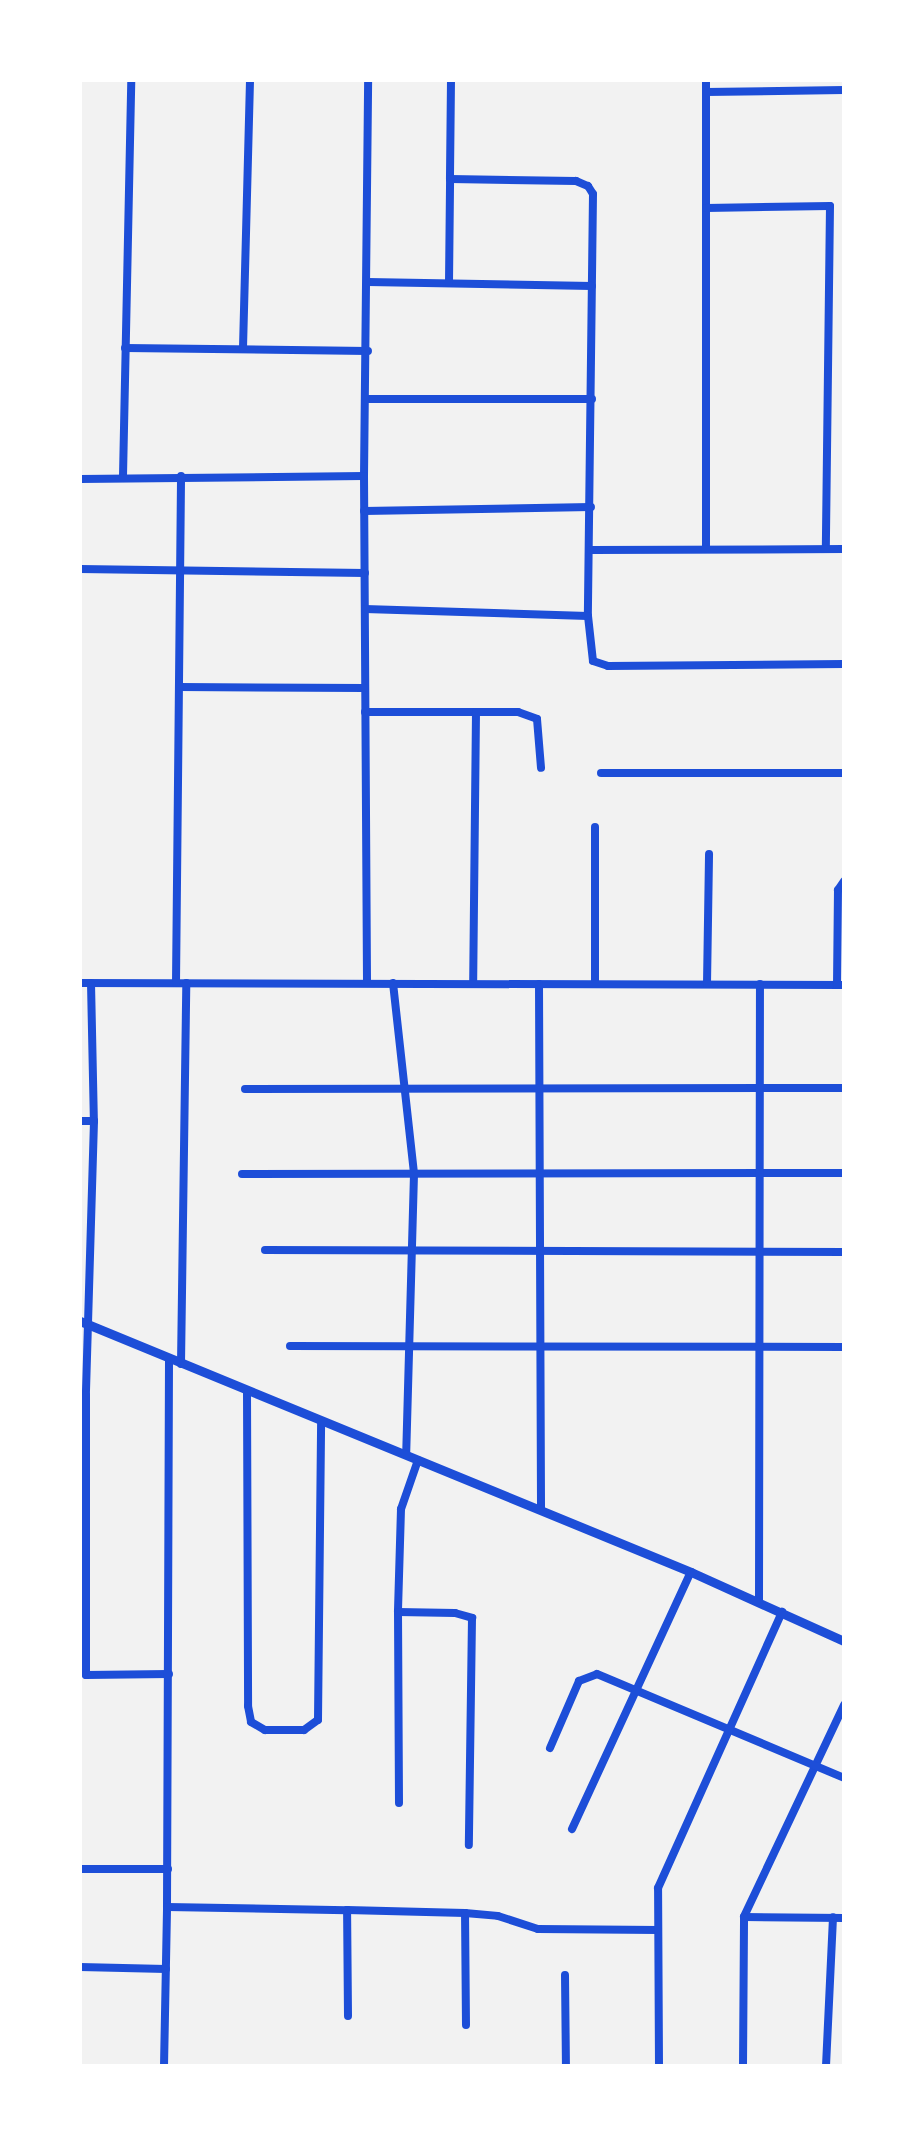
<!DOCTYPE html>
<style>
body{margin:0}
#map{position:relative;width:924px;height:2146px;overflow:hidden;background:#f2f2f2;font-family:"Sofia Sans Condensed",sans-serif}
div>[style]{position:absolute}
.minor>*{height:8px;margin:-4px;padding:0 4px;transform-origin:4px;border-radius:4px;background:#1d4ed8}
.tertiary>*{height:9px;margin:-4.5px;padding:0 4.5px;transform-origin:4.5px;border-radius:4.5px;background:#1d4ed8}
span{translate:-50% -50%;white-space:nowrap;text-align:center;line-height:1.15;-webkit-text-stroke:9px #fff;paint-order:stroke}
.frame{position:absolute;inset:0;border:82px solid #fff;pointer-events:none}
</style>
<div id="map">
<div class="minor">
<div style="left:451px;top:80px;width:99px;rotate:90.6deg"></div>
<div style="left:450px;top:179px;width:126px;rotate:0.9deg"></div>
<div style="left:576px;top:181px;width:13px;rotate:23deg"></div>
<div style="left:588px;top:186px;width:9px;rotate:58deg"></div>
<div style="left:593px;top:194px;width:422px;rotate:90.7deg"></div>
<div style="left:588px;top:616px;width:45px;rotate:83.7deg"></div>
<div style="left:593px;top:661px;width:16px;rotate:18deg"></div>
<div style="left:608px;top:666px;width:236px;rotate:-0.5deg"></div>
<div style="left:706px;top:92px;width:138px;rotate:-0.8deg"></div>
<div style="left:706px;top:208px;width:128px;rotate:-90deg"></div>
<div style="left:368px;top:282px;width:224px;rotate:1deg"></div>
<div style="left:449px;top:283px;width:104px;rotate:-89.4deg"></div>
<div style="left:125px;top:348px;width:243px;rotate:0.7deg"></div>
<div style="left:243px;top:348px;width:268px;rotate:-88.5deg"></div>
<div style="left:368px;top:399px;width:224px"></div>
<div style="left:123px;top:476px;width:396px;rotate:-88.8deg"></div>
<div style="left:364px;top:476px;width:396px;rotate:-89.4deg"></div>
<div style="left:80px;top:479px;width:284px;rotate:-0.6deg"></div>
<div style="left:364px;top:476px;width:507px;rotate:89.66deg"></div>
<div style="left:364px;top:511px;width:227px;rotate:-1deg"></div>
<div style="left:706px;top:549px;width:341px;rotate:-90deg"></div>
<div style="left:706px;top:208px;width:124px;rotate:-0.9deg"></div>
<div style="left:830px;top:206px;width:343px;rotate:90.7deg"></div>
<div style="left:591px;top:550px;width:253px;rotate:-0.2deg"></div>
<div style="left:80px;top:569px;width:285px;rotate:0.8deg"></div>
<div style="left:365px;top:609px;width:223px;rotate:1.8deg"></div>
<div style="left:179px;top:687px;width:186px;rotate:0.3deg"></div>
<div style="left:365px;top:712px;width:111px"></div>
<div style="left:476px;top:712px;width:271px;rotate:90.6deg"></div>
<div style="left:476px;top:712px;width:42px"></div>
<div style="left:518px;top:712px;width:20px;rotate:20deg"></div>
<div style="left:537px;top:719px;width:49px;rotate:85.3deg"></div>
<div style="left:601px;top:773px;width:243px"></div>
<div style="left:595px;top:827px;width:157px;rotate:90deg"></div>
<div style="left:80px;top:983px;width:764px;rotate:0.15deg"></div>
<div style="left:91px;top:983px;width:138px;rotate:88.8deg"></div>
<div style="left:176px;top:983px;width:507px;rotate:-89.43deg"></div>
<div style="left:393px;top:983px;width:192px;rotate:83.7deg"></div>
<div style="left:414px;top:1174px;width:281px;rotate:91.6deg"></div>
<div style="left:539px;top:984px;width:526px;rotate:89.78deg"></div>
<div style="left:707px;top:984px;width:130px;rotate:-89.1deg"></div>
<div style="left:837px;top:985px;width:95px;rotate:-89.4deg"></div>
<div style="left:838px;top:890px;width:11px;rotate:-56deg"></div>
<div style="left:245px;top:1089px;width:599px;rotate:-0.1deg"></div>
<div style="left:80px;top:1121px;width:14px"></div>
<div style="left:94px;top:1121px;width:274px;rotate:91.7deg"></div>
<div style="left:86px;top:1395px;width:280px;rotate:90deg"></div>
<div style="left:86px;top:1675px;width:83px;rotate:-0.7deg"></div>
<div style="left:242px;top:1174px;width:602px;rotate:-0.1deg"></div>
<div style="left:265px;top:1250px;width:579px;rotate:0.2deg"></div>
<div style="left:290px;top:1346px;width:554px;rotate:0.1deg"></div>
<div style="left:181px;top:1364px;width:381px;rotate:-89.2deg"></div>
<div style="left:247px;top:1391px;width:315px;rotate:89.8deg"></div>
<div style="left:248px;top:1706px;width:16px;rotate:79deg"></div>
<div style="left:251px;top:1722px;width:16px;rotate:30deg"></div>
<div style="left:265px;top:1730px;width:39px"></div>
<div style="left:304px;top:1730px;width:17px;rotate:-36deg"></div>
<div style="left:318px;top:1720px;width:299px;rotate:-89.4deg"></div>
<div style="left:418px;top:1460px;width:52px;rotate:109.1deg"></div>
<div style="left:401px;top:1509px;width:103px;rotate:91.7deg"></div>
<div style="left:398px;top:1612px;width:57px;rotate:1deg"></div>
<div style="left:455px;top:1613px;width:18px;rotate:16deg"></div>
<div style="left:472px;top:1618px;width:227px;rotate:90.8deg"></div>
<div style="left:759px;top:1602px;width:618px;rotate:-89.91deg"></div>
<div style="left:398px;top:1612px;width:191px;rotate:89.7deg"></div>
<div style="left:844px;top:1705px;width:234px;rotate:115.3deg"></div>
<div style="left:744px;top:1917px;width:100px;rotate:0.6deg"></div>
<div style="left:550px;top:1748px;width:73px;rotate:-66.6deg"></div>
<div style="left:579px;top:1681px;width:19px;rotate:-21deg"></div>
<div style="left:597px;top:1674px;width:268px;rotate:22.8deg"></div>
<div style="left:572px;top:1829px;width:283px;rotate:-65.2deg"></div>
<div style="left:80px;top:1869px;width:88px"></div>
<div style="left:167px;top:1907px;width:548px;rotate:-89.79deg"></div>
<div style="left:80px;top:1967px;width:86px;rotate:1.3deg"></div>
<div style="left:565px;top:1975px;width:91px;rotate:89.4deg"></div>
<div style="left:348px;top:2016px;width:106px;rotate:-90.5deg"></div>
<div style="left:347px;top:1910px;width:118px;rotate:1.5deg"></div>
<div style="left:466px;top:2025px;width:112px;rotate:-90.5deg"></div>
<div style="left:465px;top:1913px;width:33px;rotate:5deg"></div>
<div style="left:498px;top:1916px;width:42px;rotate:18deg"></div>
<div style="left:538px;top:1929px;width:120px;rotate:0.5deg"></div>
<div style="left:164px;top:2066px;width:159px;rotate:-88.9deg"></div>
<div style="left:167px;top:1907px;width:180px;rotate:1deg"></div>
<div style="left:659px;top:2066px;width:178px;rotate:-90.3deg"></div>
<div style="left:658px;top:1888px;width:303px;rotate:-65.8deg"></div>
<div style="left:743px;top:2066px;width:149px;rotate:-89.6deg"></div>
<div style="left:826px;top:2066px;width:149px;rotate:-87.3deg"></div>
</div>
<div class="tertiary">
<div style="left:80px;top:1321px;width:661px;rotate:22.33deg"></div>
<div style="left:691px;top:1572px;width:168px;rotate:24.3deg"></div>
</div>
<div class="frame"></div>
</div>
